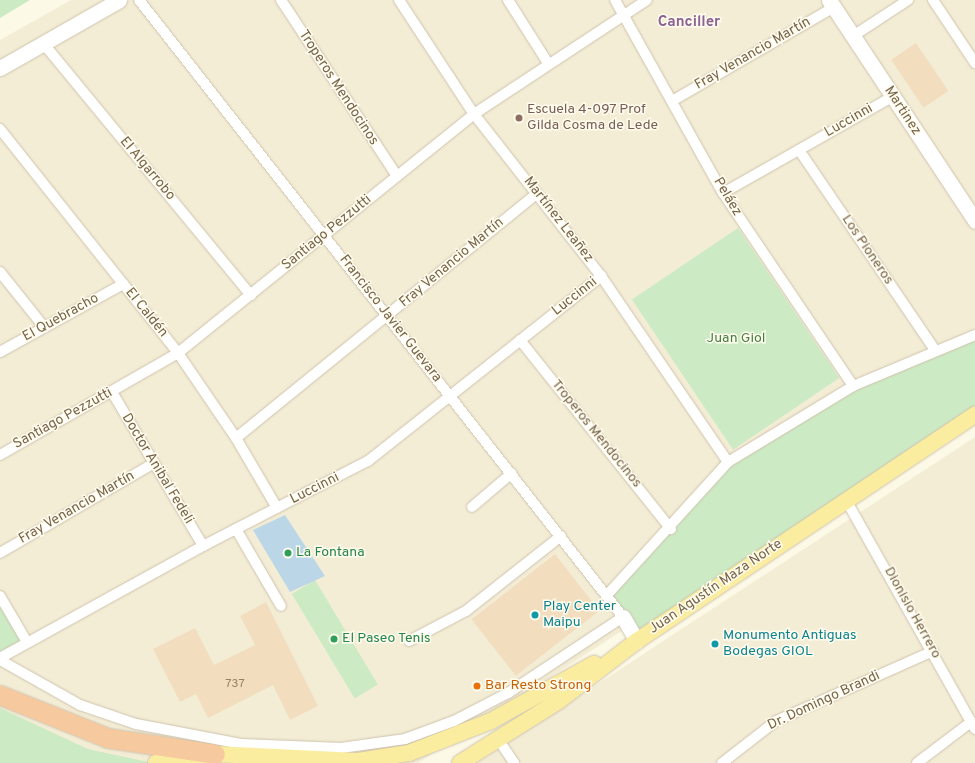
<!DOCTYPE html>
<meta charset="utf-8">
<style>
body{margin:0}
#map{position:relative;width:975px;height:763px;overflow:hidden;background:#fcf9e7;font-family:Overpass,sans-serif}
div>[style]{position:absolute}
.residential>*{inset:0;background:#f4edd6}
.green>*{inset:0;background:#ccebc5;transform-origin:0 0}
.water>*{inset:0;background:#bbd7e7}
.building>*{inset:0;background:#f2debf;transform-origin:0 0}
.roads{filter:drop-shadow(0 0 1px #cfc3ad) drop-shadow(0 0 1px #cfc3ad)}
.street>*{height:10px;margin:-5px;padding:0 5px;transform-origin:5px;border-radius:5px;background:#fff}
.secondary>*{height:15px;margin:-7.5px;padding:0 7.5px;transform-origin:7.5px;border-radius:7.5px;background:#fff}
.primary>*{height:16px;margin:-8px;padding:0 8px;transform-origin:8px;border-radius:8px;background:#fbeda0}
.highway>*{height:19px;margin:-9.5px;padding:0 9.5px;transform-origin:9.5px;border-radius:9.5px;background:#f6c99f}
.dots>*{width:11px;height:11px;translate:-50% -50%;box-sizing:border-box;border:2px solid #fffcee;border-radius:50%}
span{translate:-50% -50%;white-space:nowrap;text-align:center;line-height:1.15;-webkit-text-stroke:3px #fffcee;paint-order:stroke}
.number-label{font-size:12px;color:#968268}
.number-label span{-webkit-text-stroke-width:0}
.street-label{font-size:14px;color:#77644b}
.education-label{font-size:14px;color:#785e54}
.left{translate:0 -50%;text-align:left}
.park-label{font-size:14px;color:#477d42}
.leisure-label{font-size:14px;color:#27864d}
.culture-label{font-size:14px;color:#0d838f}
.food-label{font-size:14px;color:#c56008}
.neighbourhood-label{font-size:15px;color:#8d6393;font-weight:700}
</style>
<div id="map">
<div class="residential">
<div style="clip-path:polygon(71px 0,975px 0,975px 402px,418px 763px,0 763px,0 40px)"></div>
<div style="clip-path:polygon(975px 437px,975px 763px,477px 763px)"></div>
</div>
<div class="green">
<div style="clip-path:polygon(0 0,30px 0,0 18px)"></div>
<div style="left:738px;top:228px;width:181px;height:128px;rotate:56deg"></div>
<div style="clip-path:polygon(975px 335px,975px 415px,637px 641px,607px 595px,728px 462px,853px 386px)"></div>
<div style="left:315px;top:580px;width:122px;height:27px;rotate:59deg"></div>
<div style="clip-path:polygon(0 603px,23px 642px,3px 654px,0 652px)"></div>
<div style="clip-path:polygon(0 708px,88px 749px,153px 763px,0 763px)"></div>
</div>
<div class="water">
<div style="clip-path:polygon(285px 515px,325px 576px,290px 592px,253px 530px)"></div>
</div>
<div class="building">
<div style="left:916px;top:43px;width:58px;height:30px;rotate:56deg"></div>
<div style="left:555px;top:554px;width:72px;height:106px;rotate:52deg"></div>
<div style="clip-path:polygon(266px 602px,318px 706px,290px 720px,273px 685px,208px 718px,196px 694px,180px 702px,153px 649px,195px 628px,214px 665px,255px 645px,240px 616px)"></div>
</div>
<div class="roads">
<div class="street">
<div style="left:281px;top:0;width:211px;rotate:56.6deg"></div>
<div style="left:399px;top:0;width:136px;rotate:56.7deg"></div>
<div style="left:474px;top:114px;width:206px;rotate:51.9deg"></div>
<div style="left:601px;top:276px;width:225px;rotate:55.7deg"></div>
<div style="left:508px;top:0;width:75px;rotate:57.6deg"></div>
<div style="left:615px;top:0;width:221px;rotate:60.8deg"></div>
<div style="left:723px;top:193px;width:233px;rotate:56deg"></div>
<div style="left:933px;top:0;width:76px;rotate:56.3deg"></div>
<div style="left:853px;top:36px;width:66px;rotate:-33.2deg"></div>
<div style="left:43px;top:43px;width:327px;rotate:50.5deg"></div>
<div style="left:672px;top:101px;width:187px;rotate:-30.1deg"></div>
<div style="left:0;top:129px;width:286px;rotate:51.5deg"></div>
<div style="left:178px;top:353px;width:103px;rotate:55.7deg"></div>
<div style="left:236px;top:438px;width:81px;rotate:59.6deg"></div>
<div style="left:799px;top:150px;width:242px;rotate:55.8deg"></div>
<div style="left:723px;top:193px;width:194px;rotate:-29.6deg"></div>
<div style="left:0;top:272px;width:70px;rotate:51.3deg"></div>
<div style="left:520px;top:340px;width:242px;rotate:51.4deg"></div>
<div style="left:0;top:352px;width:141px;rotate:-28.9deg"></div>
<div style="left:112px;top:392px;width:179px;rotate:59.4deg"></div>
<div style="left:236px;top:438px;width:388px;rotate:-39.1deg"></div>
<div style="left:0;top:455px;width:205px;rotate:-29.8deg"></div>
<div style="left:178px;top:353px;width:380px;rotate:-38.9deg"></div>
<div style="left:474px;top:114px;width:207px;rotate:-33.4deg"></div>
<div style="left:846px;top:500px;width:263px;rotate:60.6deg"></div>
<div style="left:472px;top:507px;width:52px;rotate:-40.4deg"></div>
<div style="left:236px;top:529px;width:89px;rotate:59.7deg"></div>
<div style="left:0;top:553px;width:178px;rotate:-30.3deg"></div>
<div style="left:607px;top:595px;width:180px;rotate:-47.7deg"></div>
<div style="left:728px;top:462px;width:146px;rotate:-31.3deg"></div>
<div style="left:853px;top:386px;width:132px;rotate:-22.7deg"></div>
<div style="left:0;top:596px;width:53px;rotate:59.6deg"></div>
<div style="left:409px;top:641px;width:64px;rotate:-27.8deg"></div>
<div style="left:466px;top:611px;width:121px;rotate:-38.3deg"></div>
<div style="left:0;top:658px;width:232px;rotate:-28.9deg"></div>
<div style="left:203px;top:546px;width:186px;rotate:-27.3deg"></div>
<div style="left:368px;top:461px;width:298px;rotate:-38.4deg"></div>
<div style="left:0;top:660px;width:92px;rotate:29.4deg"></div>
<div style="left:80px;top:705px;width:59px;rotate:18.7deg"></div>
<div style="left:136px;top:724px;width:108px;rotate:10.7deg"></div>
<div style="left:242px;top:744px;width:99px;rotate:2.3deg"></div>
<div style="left:341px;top:748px;width:65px;rotate:-8deg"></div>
<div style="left:405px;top:739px;width:52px;rotate:-20.2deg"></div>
<div style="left:454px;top:721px;width:61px;rotate:-27.4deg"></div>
<div style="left:508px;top:693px;width:138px;rotate:-33.5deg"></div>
<div style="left:623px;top:617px;width:784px;rotate:-128.11deg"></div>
<div style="left:498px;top:739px;width:29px;rotate:56deg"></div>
<div style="left:722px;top:763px;width:68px;rotate:-37.9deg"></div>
<div style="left:776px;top:721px;width:172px;rotate:-24deg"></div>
<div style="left:917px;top:763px;width:68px;rotate:-37.2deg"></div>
</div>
<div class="secondary">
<div style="left:829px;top:0;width:265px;rotate:56.5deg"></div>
<div style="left:0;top:68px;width:137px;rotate:-29.7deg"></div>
<div style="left:623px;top:617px;width:28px;rotate:60deg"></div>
</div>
<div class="primary">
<div style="left:156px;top:763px;width:60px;rotate:-8.7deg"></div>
<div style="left:215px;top:754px;width:143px;rotate:2.8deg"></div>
<div style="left:358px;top:761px;width:52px;rotate:-8.9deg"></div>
<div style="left:409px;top:753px;width:88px;rotate:-21.3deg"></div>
<div style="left:491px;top:721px;width:118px;rotate:-29deg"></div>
<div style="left:460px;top:763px;width:118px;rotate:-32.2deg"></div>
<div style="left:560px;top:700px;width:97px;rotate:-37.5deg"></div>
<div style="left:637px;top:641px;width:407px;rotate:-33.8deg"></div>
</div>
<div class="highway">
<div style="left:0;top:695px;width:116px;rotate:21.7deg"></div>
<div style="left:108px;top:738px;width:108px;rotate:8.5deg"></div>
</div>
</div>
<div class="dots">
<div style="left:519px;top:118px;background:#8d6e63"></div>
<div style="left:288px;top:553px;background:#2e9e5b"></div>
<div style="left:535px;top:615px;background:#0f9aa8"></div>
<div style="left:334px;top:639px;background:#2e9e5b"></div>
<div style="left:715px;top:644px;background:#0f9aa8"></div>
<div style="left:477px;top:686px;background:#e8710a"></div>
</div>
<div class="number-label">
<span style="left:235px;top:685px">737</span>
</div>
<div class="street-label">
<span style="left:753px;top:54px;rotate:-30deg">Fray Venancio Martín</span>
<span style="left:338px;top:88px;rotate:57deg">Troperos Mendocinos</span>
<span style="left:902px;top:111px;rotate:57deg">Martinez</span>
<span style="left:849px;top:121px;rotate:-30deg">Luccinni</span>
<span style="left:147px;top:169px;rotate:50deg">El Algarrobo</span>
<span style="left:727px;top:197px;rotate:59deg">Peláez</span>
<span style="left:558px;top:220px;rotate:52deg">Martínez Leañez</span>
<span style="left:327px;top:233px;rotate:-39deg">Santiago Pezzutti</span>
<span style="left:867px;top:250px;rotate:56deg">Los Pioneros</span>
<span style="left:452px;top:263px;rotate:-40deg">Fray Venancio Martín</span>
<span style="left:575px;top:297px;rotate:-38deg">Luccinni</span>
<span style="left:146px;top:313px;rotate:51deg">El Caldén</span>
<span style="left:61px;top:318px;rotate:-29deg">El Quebracho</span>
<span style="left:390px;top:319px;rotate:52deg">Francisco Javier Guevara</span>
<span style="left:63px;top:419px;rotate:-29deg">Santiago Pezzutti</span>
<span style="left:596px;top:434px;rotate:51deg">Troperos Mendocinos</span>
<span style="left:157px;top:469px;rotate:59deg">Doctor Anibal Fedeli</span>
<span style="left:315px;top:489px;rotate:-27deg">Luccinni</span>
<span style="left:77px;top:508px;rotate:-30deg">Fray Venancio Martín</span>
<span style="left:716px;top:587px;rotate:-34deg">Juan Agustín Maza Norte</span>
<span style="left:912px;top:613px;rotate:61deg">Dionisio Herrero</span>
<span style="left:824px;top:701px;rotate:-25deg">Dr. Domingo Brandi</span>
</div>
<div class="education-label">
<span class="left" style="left:527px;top:118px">Escuela 4-097 Prof<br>Gilda Cosma de Lede</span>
</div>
<div class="park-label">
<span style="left:736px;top:339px">Juan Giol</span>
</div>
<div class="leisure-label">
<span class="left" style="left:296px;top:553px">La Fontana</span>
<span class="left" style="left:342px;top:639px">El Paseo Tenis</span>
</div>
<div class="culture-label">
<span class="left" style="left:543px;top:615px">Play Center<br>Maipu</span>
<span class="left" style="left:723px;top:644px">Monumento Antiguas<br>Bodegas GIOL</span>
</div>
<div class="food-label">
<span class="left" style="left:485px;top:686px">Bar Resto Strong</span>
</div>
<div class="neighbourhood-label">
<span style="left:689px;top:23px">Canciller</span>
</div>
</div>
